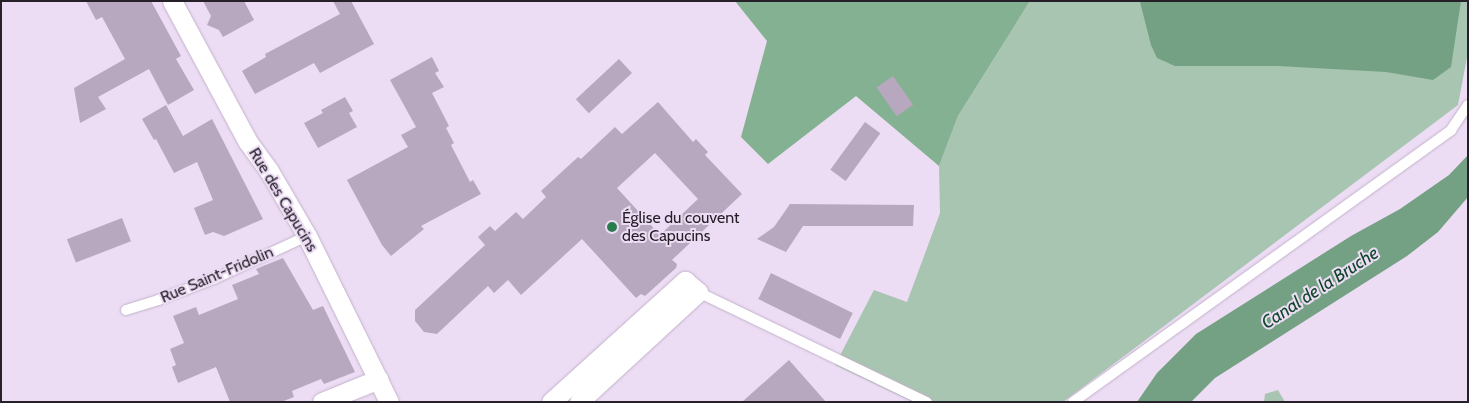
<!DOCTYPE html>
<meta charset="utf-8">
<style>
body{margin:0}
#map{position:relative;width:1469px;height:403px;overflow:hidden;background:#ecdcf4;font-family:Cabin,sans-serif}
div>[style]{position:absolute}
.green>*{inset:0;background:#a8c5b1}
.forest>*{inset:0;background:#83b192}
.water>*{inset:0;background:#74a183}
.building>*{inset:0;background:#b8a8bf;transform-origin:0 0}
.roads{filter:drop-shadow(0 0 1px #c2b2ca) drop-shadow(0 0 1px #c2b2ca)}
.service>*{height:10px;margin:-5px;padding:0 5px;transform-origin:5px;border-radius:5px;background:#fff}
.minor>*{height:19px;margin:-9.5px;padding:0 9.5px;transform-origin:9.5px;border-radius:9.5px;background:#fff}
.dots>*{width:14px;height:14px;translate:-50% -50%;box-sizing:border-box;border:2px solid #ecdcf4;border-radius:50%}
span{translate:-50% -50%;white-space:nowrap;text-align:center;line-height:1.15;-webkit-text-stroke:4px #ecdcf4;paint-order:stroke}
.street-label{font-size:16px;color:#262029}
.poi-label{font-size:16px;color:#262029}
.left{translate:0 -50%;text-align:left}
.water-label{font-size:18px;color:#0f4629;font-style:italic}
.frame{position:absolute;inset:0;border:2px solid #262029;pointer-events:none}
</style>
<div id="map">
<div class="green">
<div style="clip-path:polygon(1030px 1px,1468px 1px,1468px 52px,1458px 105px,1063px 402px,913px 402px,835px 365px,874px 290px,907px 302px,940px 213px,939px 166px,958px 116px)"></div>
<div style="clip-path:polygon(1278px 390px,1285px 402px,1264px 402px,1265px 394px)"></div>
</div>
<div class="forest">
<div style="clip-path:polygon(735px 1px,1030px 1px,958px 116px,939px 166px,856px 96px,768px 164px,741px 137px,767px 41px)"></div>
</div>
<div class="water">
<div style="clip-path:polygon(1461px 1px,1451px 67px,1433px 80px,1386px 72px,1278px 66px,1175px 66px,1157px 58px,1151px 45px,1140px 2px)"></div>
<div style="clip-path:polygon(1468px 155px,1468px 197px,1438px 232px,1407px 256px,1215px 378px,1191px 402px,1137px 402px,1157px 373px,1196px 334px,1351px 236px,1400px 209px,1449px 175px)"></div>
</div>
<div class="building">
<div style="clip-path:polygon(86px 1px,151px 1px,181px 56px,176px 59px,194px 90px,168px 105px,149px 69px,98px 97px,106px 109px,80px 123px,74px 88px,125px 59px,102px 17px,96px 20px)"></div>
<div style="clip-path:polygon(203px 1px,244px 1px,254px 20px,223px 37px,219px 30px,207px 25px,211px 16px)"></div>
<div style="clip-path:polygon(333px 1px,351px 1px,374px 44px,320px 73px,314px 63px,255px 94px,242px 71px,266px 57px,265px 54px,340px 14px)"></div>
<div style="clip-path:polygon(432px 57px,439px 71px,435px 73px,444px 87px,432px 93px,449px 126px,446px 128px,454px 143px,451px 145px,470px 182px,473px 180px,481px 194px,421px 226px,424px 229px,391px 256px,382px 245px,347px 180px,408px 147px,401px 135px,416px 127px,390px 80px)"></div>
<div style="left:619px;top:59px;width:19px;height:59px;rotate:47deg"></div>
<div style="left:893px;top:76px;width:35px;height:20px;rotate:55deg"></div>
<div style="clip-path:polygon(345px 97px,353px 111px,349px 113px,357px 127px,318px 148px,304px 123px,323px 113px,321px 110px)"></div>
<div style="clip-path:polygon(evenodd,658px 102px,693px 142px,696px 139px,708px 152px,705px 155px,742px 194px,672px 260px,677px 264px,676px 268px,645px 296px,641px 294px,636px 298px,582px 239px,521px 295px,508px 280px,494px 293px,488px 286px,437px 334px,424px 332px,415px 321px,415px 310px,485px 245px,478px 237px,490px 226px,495px 231px,516px 212px,523px 219px,546px 197px,541px 191px,578px 157px,581px 159px,615px 127px,622px 134px,658px 102px,655px 153px,698px 199px,660px 235px,617px 188px,655px 153px)"></div>
<div style="clip-path:polygon(166px 105px,183px 136px,212px 119px,263px 219px,224px 236px,213px 232px,205px 235px,194px 208px,213px 200px,197px 162px,174px 173px,156px 139px,154px 140px,142px 119px)"></div>
<div style="left:865px;top:122px;width:19px;height:59px;rotate:36deg"></div>
<div style="clip-path:polygon(790px 204px,914px 205px,913px 226px,803px 226px,786px 252px,757px 239px,774px 227px)"></div>
<div style="left:122px;top:218px;width:25px;height:59px;rotate:69deg"></div>
<div style="clip-path:polygon(283px 258px,313px 310px,323px 306px,355px 372px,324px 384px,321px 379px,292px 391px,294px 397px,281px 402px,230px 402px,216px 367px,178px 383px,172px 367px,176px 365px,170px 349px,184px 343px,173px 316px,196px 307px,199px 315px,238px 299px,232px 285px,259px 274px,256px 269px)"></div>
<div style="left:771px;top:273px;width:91px;height:29px;rotate:26deg"></div>
<div style="clip-path:polygon(789px 360px,826px 402px,742px 402px)"></div>
</div>
<div class="roads">
<div class="service">
<div style="left:698px;top:292px;width:254px;rotate:25.7deg"></div>
<div style="left:126px;top:310px;width:34px;rotate:-17deg"></div>
<div style="left:158px;top:300px;width:60px;rotate:-20.6deg"></div>
<div style="left:214px;top:279px;width:102px;rotate:-24.8deg"></div>
<div style="left:1073px;top:402px;width:466px;rotate:-35.7deg"></div>
<div style="left:1451px;top:130px;width:30px;rotate:-56deg"></div>
</div>
<div class="minor">
<div style="left:172px;top:1px;width:160px;rotate:61.7deg"></div>
<div style="left:248px;top:142px;width:36px;rotate:54deg"></div>
<div style="left:269px;top:171px;width:75px;rotate:59.7deg"></div>
<div style="left:307px;top:236px;width:185px;rotate:63.7deg"></div>
<div style="left:322px;top:402px;width:61px;rotate:-22deg"></div>
<div style="left:551px;top:402px;width:181px;rotate:-42.1deg"></div>
<div style="left:685px;top:281px;width:17px;rotate:40deg"></div>
<div style="left:698px;top:292px;width:162px;rotate:137.3deg"></div>
</div>
</div>
<div class="dots">
<div style="left:612px;top:227px;background:#2a7c4e"></div>
</div>
<div class="street-label">
<span style="left:283px;top:200px;rotate:59deg">Rue des Capucins</span>
<span style="left:217px;top:275px;rotate:-23deg">Rue Saint-Fridolin</span>
</div>
<div class="poi-label">
<span class="left" style="left:622px;top:227px">Église du couvent<br>des Capucins</span>
</div>
<div class="water-label">
<span style="left:1320px;top:288px;rotate:-33deg">Canal de la Bruche</span>
</div>
<div class="frame"></div>
</div>
